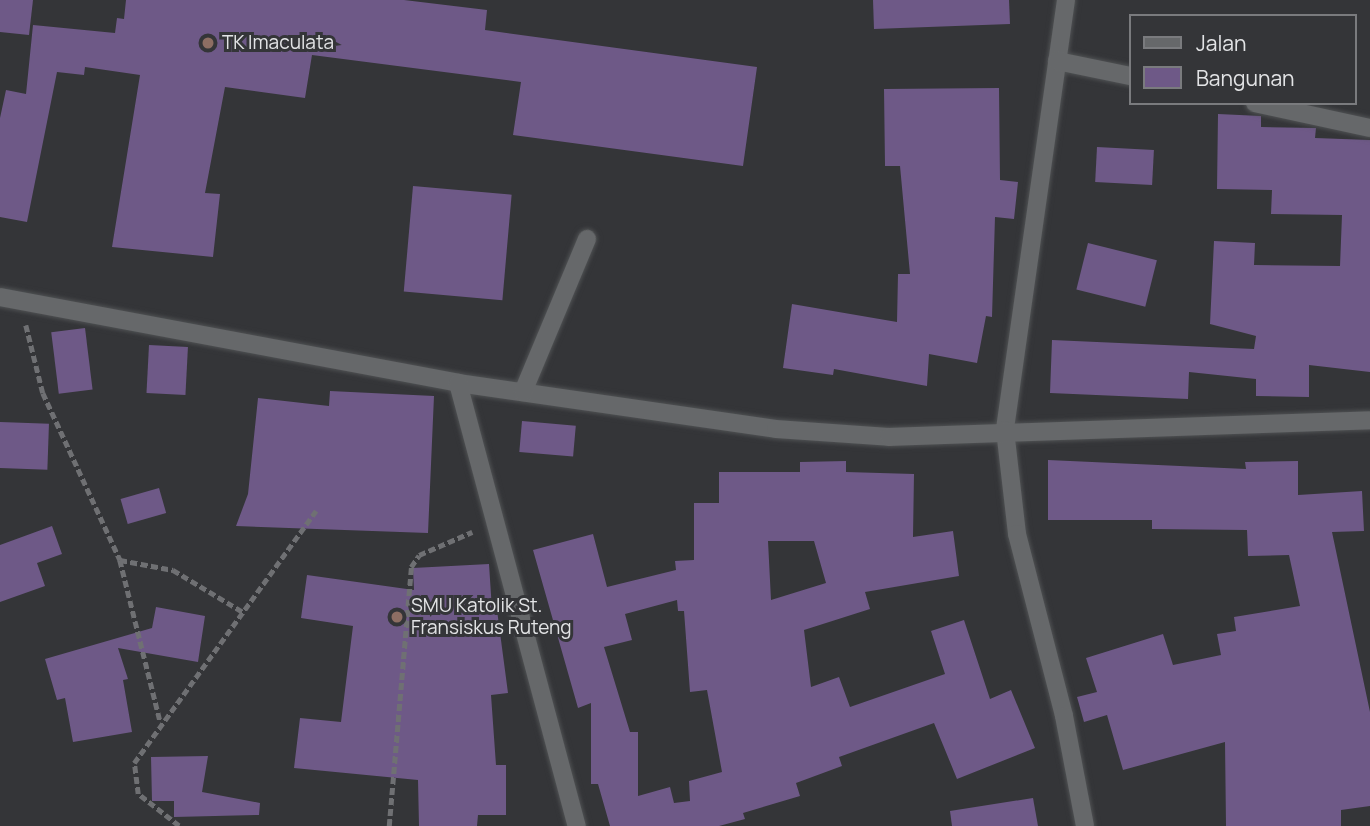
<!DOCTYPE html>
<style>
body{margin:0}
#map{position:relative;width:1370px;height:826px;overflow:hidden;background:#343538;font-family:Manrope,sans-serif}
div>[style]{position:absolute}
.building>*{inset:0;background:#6e5987;transform-origin:0 0}
.path>*{height:4.5px;margin-top:-2.25px;transform-origin:0;background:repeating-linear-gradient(90deg,#6f7073 0 7px,transparent 0 10.5px)}
.roads{filter:drop-shadow(0 0 2px #4f5153) drop-shadow(0 0 2px #4f5153)}
.street>*{height:18px;margin:-9px;padding:0 9px;transform-origin:9px;border-radius:9px;background:#66686a}
.dots>*{width:19px;height:19px;translate:-50% -50%;box-sizing:border-box;border:4px solid #343538;border-radius:50%}
span{translate:-50% -50%;white-space:nowrap;text-align:center;line-height:1.15;-webkit-text-stroke:6px #343538;paint-order:stroke}
.poi-label{font-size:19px;color:#e3e4e6}
.left{translate:0 -50%;text-align:left}
.legend{position:absolute;left:1129px;top:14px;width:228px;height:91px;box-sizing:border-box;background:#343538;border:2px solid #7a7b7e;margin:0;padding:9px 12px;list-style:none;font-size:21px;color:#e3e4e6}
.legend li{display:flex;align-items:center;gap:14px;height:35px}
.legend b{width:35px;border:2px solid #7a7b7e}
</style>
<div id="map">
<div class="building">
<div style="clip-path:polygon(0 0,33px 0,29px 35px,0 32px)"></div>
<div style="clip-path:polygon(126px 0,404px 0,487px 10px,485px 30px,757px 67px,743px 166px,513px 135px,521px 82px,312px 55px,305px 98px,225px 87px,205px 193px,220px 194px,213px 257px,112px 247px,140px 75px,85px 67px,84px 75px,57px 72px,27px 222px,0 217px,0 118px,6px 90px,26px 94px,33px 25px,115px 33px,117px 18px,124px 19px)"></div>
<div style="clip-path:polygon(873px 0,1009px 0,1010px 24px,874px 29px)"></div>
<div style="clip-path:polygon(999px 88px,1000px 180px,1018px 182px,1014px 219px,995px 217px,992px 317px,986px 316px,977px 363px,929px 354px,927px 386px,834px 369px,833px 375px,783px 368px,792px 304px,897px 322px,898px 274px,910px 274px,900px 166px,885px 166px,884px 89px)"></div>
<div style="clip-path:polygon(1218px 114px,1261px 116px,1261px 127px,1316px 128px,1315px 138px,1370px 140px,1370px 372px,1309px 365px,1309px 397px,1256px 396px,1256px 379px,1189px 372px,1188px 399px,1050px 393px,1052px 340px,1254px 349px,1256px 336px,1210px 324px,1214px 241px,1255px 243px,1254px 265px,1340px 266px,1342px 215px,1271px 214px,1272px 190px,1217px 189px)"></div>
<div style="left:1097px;top:147px;width:57px;height:35px;rotate:3deg"></div>
<div style="left:413px;top:186px;width:99px;height:106px;rotate:5deg"></div>
<div style="left:1088px;top:243px;width:71px;height:48px;rotate:14deg"></div>
<div style="left:85px;top:328px;width:62px;height:34px;rotate:83deg"></div>
<div style="left:149px;top:345px;width:39px;height:48px;rotate:3deg"></div>
<div style="clip-path:polygon(330px 391px,434px 396px,428px 533px,236px 526px,248px 494px,258px 398px,329px 406px)"></div>
<div style="left:522px;top:421px;width:54px;height:31px;rotate:5deg"></div>
<div style="left:0;top:422px;width:49px;height:46px;rotate:2deg"></div>
<div style="clip-path:polygon(1048px 460px,1246px 469px,1245px 462px,1298px 461px,1298px 495px,1362px 491px,1364px 531px,1332px 532px,1370px 712px,1370px 806px,1341px 810px,1341px 826px,1226px 826px,1225px 742px,1123px 770px,1107px 715px,1084px 722px,1077px 697px,1097px 692px,1086px 658px,1163px 634px,1173px 665px,1221px 655px,1217px 634px,1236px 631px,1234px 617px,1300px 606px,1289px 555px,1248px 556px,1247px 530px,1152px 529px,1152px 520px,1048px 520px)"></div>
<div style="clip-path:polygon(evenodd,846px 461px,846px 472px,914px 474px,913px 537px,953px 531px,959px 576px,865px 592px,870px 609px,804px 630px,811px 687px,839px 677px,850px 707px,945px 674px,931px 631px,964px 620px,990px 699px,1011px 690px,1035px 748px,957px 779px,934px 723px,839px 757px,842px 766px,796px 783px,800px 796px,743px 813px,745px 819px,719px 826px,610px 826px,598px 784px,591px 784px,591px 703px,578px 708px,533px 550px,593px 534px,607px 587px,676px 570px,675px 561px,694px 560px,694px 503px,719px 503px,719px 472px,800px 472px,800px 462px,846px 461px,768px 541px,814px 541px,826px 583px,771px 600px,768px 541px,846px 461px,677px 600px,678px 611px,684px 611px,690px 692px,707px 690px,722px 772px,689px 781px,690px 801px,674px 803px,670px 787px,638px 796px,638px 732px,630px 732px,604px 647px,632px 640px,625px 614px,677px 600px)"></div>
<div style="left:159px;top:488px;width:26px;height:40px;rotate:74deg"></div>
<div style="clip-path:polygon(52px 526px,62px 554px,37px 563px,45px 586px,0 602px,0 545px)"></div>
<div style="clip-path:polygon(489px 564px,492px 610px,497px 610px,508px 693px,491px 695px,496px 765px,506px 765px,506px 815px,478px 815px,477px 826px,419px 826px,418px 780px,294px 768px,300px 718px,341px 722px,353px 626px,301px 618px,307px 575px,414px 590px,413px 568px)"></div>
<div style="clip-path:polygon(156px 607px,205px 616px,198px 662px,118px 648px,128px 679px,123px 680px,132px 732px,73px 742px,65px 698px,57px 700px,45px 659px,152px 628px)"></div>
<div style="clip-path:polygon(208px 756px,202px 792px,260px 803px,259px 815px,174px 817px,174px 801px,152px 801px,151px 757px)"></div>
<div style="clip-path:polygon(1033px 798px,1038px 826px,952px 826px,950px 811px)"></div>
</div>
<div class="path">
<div style="left:26px;top:325px;width:70px;rotate:76deg"></div>
<div style="left:43px;top:393px;width:184px;rotate:65.2deg"></div>
<div style="left:120px;top:560px;width:166px;rotate:76deg"></div>
<div style="left:120px;top:560px;width:54px;rotate:10.7deg"></div>
<div style="left:173px;top:570px;width:82px;rotate:31deg"></div>
<div style="left:179px;top:826px;width:52px;rotate:-142deg"></div>
<div style="left:138px;top:794px;width:31px;rotate:-97deg"></div>
<div style="left:134px;top:763px;width:311px;rotate:-54.2deg"></div>
<div style="left:389px;top:826px;width:260px;rotate:-85.1deg"></div>
<div style="left:411px;top:567px;width:14px;rotate:-56deg"></div>
<div style="left:419px;top:555px;width:58px;rotate:-23.5deg"></div>
</div>
<div class="roads">
<div class="street">
<div style="left:1066px;top:0;width:434px;rotate:98.1deg"></div>
<div style="left:1005px;top:430px;width:105px;rotate:83.4deg"></div>
<div style="left:1017px;top:534px;width:188px;rotate:75.5deg"></div>
<div style="left:1064px;top:716px;width:112px;rotate:79.2deg"></div>
<div style="left:1057px;top:61px;width:75px;rotate:11.6deg"></div>
<div style="left:1255px;top:103px;width:118px;rotate:12.3deg"></div>
<div style="left:0;top:297px;width:466px;rotate:10.6deg"></div>
<div style="left:458px;top:383px;width:321px;rotate:8.2deg"></div>
<div style="left:776px;top:429px;width:113px;rotate:4deg"></div>
<div style="left:889px;top:437px;width:481px;rotate:-2deg"></div>
<div style="left:458px;top:383px;width:459px;rotate:75deg"></div>
<div style="left:523px;top:392px;width:166px;rotate:-67.3deg"></div>
</div>
</div>
<div class="dots">
<div style="left:208px;top:43px;background:#8d6e63"></div>
<div style="left:397px;top:617px;background:#8d6e63"></div>
</div>
<div class="poi-label">
<span class="left" style="left:222px;top:43px">TK Imaculata</span>
<span class="left" style="left:411px;top:617px">SMU Katolik St.<br>Fransiskus Ruteng</span>
</div>
<ul class="legend">
<li><b style="height:9px;background:#66686a"></b>Jalan</li>
<li><b style="height:19px;background:#6e5987"></b>Bangunan</li>
</ul>
</div>
